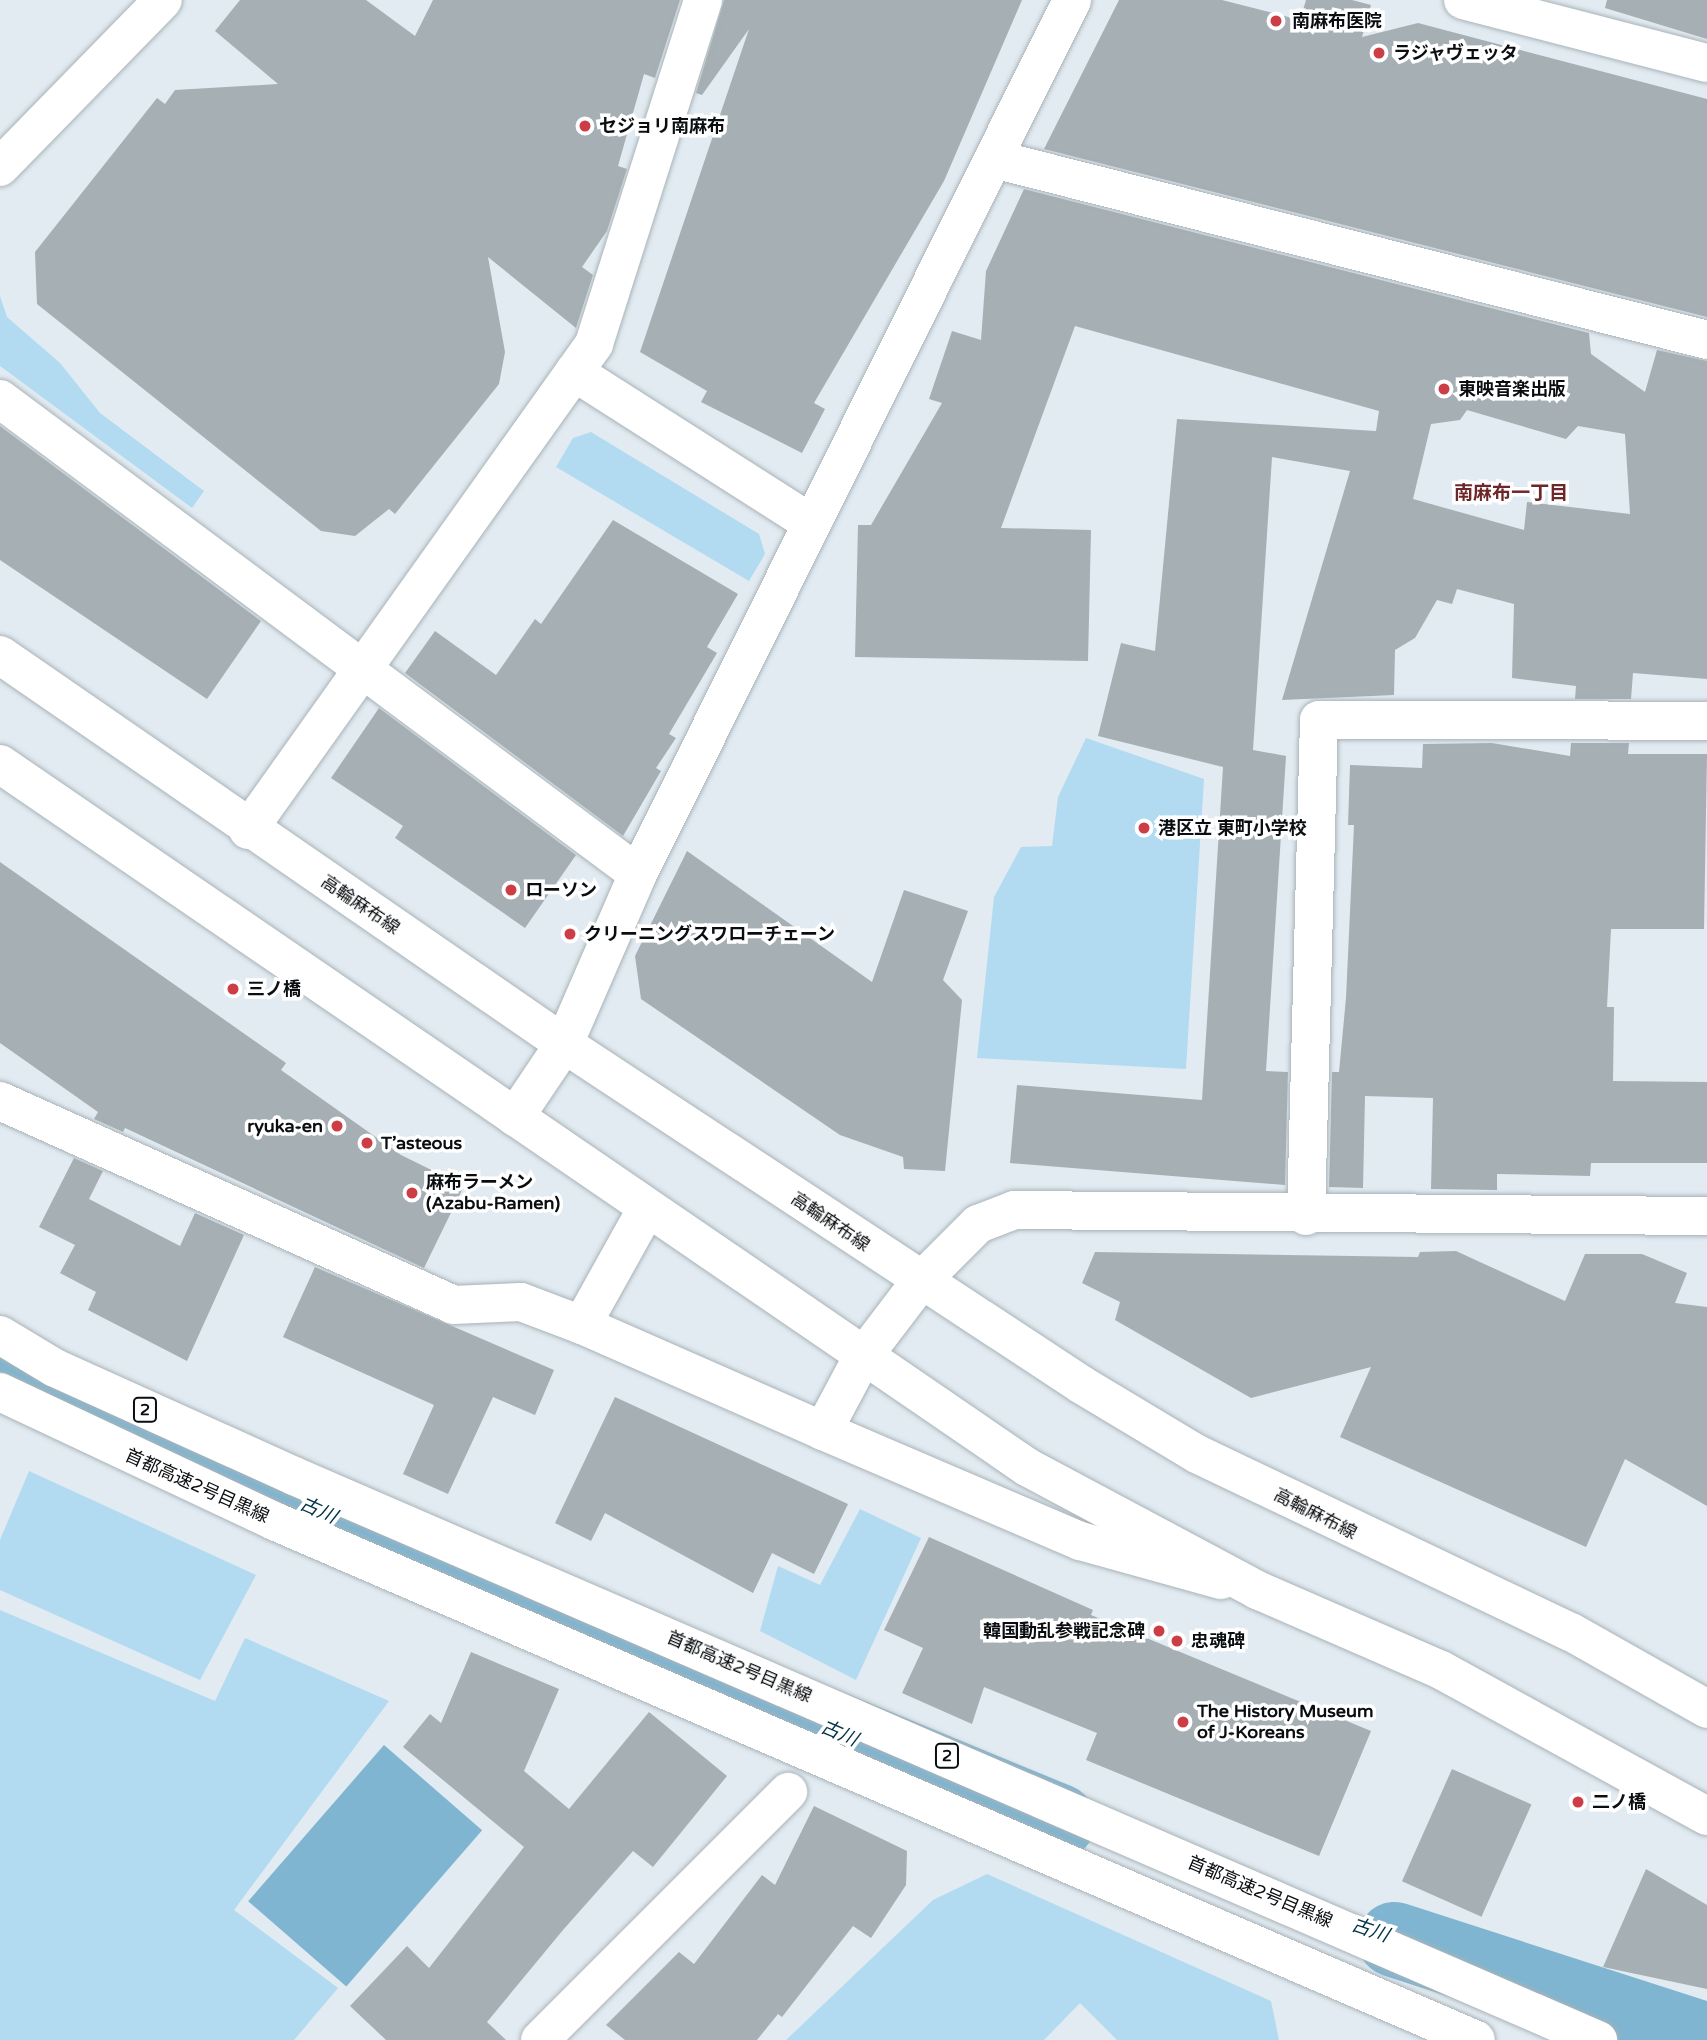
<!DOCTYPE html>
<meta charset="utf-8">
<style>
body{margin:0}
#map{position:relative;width:1707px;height:2040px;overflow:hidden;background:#e1ebf1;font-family:"Varela Round","Noto Sans JP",sans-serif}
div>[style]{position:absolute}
.green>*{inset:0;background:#b2dbf1}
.water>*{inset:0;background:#7fb5d1;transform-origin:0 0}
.river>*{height:75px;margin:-37.5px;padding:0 37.5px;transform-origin:37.5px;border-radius:37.5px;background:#7fb5d1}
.building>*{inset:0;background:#a5afb4;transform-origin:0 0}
.roads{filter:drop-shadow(0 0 2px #a9b3b8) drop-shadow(0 0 2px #a9b3b8)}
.minor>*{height:38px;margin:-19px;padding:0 19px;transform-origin:19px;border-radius:19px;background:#fff}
.major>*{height:38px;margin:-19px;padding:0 19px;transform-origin:19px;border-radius:19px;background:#fff}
.highway>*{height:38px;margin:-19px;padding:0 19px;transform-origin:19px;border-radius:19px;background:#fff}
.dots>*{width:19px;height:19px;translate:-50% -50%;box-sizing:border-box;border:4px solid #fff;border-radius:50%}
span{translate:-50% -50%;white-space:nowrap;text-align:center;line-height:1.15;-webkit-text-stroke:7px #fff;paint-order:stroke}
.shield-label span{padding:2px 5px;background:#fff;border:2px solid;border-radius:5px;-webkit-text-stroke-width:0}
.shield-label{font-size:16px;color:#0a0e10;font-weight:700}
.poi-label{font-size:18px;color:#0a0e10;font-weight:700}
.left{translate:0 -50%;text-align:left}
.right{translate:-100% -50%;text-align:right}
.street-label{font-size:18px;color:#0a0e10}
.neighbourhood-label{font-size:19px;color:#6d2729;font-weight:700}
.water-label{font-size:19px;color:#003246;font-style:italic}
</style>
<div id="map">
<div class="green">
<div style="clip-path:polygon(0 296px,7px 317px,60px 363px,100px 413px,204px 491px,192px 508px,0 366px)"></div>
<div style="clip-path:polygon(591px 432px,759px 534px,765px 554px,749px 581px,556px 467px,573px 438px)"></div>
<div style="clip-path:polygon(1086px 738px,1204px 779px,1186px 1069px,977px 1058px,994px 897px,1021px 847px,1052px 846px,1058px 797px)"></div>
<div style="clip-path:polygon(29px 1471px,256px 1575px,200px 1680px,0 1590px,0 1540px)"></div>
<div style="clip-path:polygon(860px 1509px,921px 1538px,856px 1680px,760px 1631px,778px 1566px,820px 1585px)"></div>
<div style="clip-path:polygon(0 1610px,215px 1701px,245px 1638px,389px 1701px,234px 1910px,338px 1988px,294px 2040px,0 2040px)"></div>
<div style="clip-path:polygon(987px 1874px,1271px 2001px,1279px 2040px,1117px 2040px,1080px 2003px,1044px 2040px,786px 2040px,933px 1900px)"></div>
</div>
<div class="water">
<div style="left:384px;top:1745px;width:130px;height:207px;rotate:41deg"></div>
</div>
<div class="river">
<div style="left:0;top:1359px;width:61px;rotate:30.8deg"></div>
<div style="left:52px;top:1390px;width:456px;rotate:24.4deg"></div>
<div style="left:467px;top:1578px;width:639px;rotate:22.35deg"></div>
<div style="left:1394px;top:1939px;width:328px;rotate:17.9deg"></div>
</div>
<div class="building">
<div style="clip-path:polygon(240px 0,366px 0,415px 36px,433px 0,680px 0,655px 78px,644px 74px,618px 166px,627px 169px,607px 231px,582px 267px,593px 275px,576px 328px,488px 257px,505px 352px,499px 384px,395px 514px,389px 509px,355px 536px,321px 531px,37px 304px,35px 252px,157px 98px,165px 104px,175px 90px,278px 84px,215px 31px)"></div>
<div style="clip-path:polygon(724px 0,1022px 0,944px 181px,814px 403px,825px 409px,802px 453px,701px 402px,707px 391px,640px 352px,749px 29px,702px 95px,696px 93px)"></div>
<div style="clip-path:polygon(1119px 0,1222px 0,1300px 20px,1306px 0,1352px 0,1371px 5px,1362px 37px,1418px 23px,1707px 99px,1707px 317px,1044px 149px)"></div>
<div style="clip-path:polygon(1607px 0,1707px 0,1707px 39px,1605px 8px)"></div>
<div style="clip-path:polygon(evenodd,1024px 189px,1589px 333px,1591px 354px,1645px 392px,1657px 350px,1707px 361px,1707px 679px,1633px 673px,1631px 699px,1575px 699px,1576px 686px,1512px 678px,1514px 604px,1457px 589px,1452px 604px,1437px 600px,1415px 638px,1395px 650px,1394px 695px,1282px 700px,1350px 471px,1272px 457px,1253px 750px,1286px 756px,1266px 1071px,1288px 1072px,1285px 1185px,1010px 1163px,1017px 1085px,1202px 1100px,1223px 767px,1098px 736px,1121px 643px,1155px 651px,1177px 419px,1376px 431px,1379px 411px,1075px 326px,1001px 528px,1091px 530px,1088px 661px,855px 657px,858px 525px,871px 525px,942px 403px,929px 399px,952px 331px,981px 340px,986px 271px,1024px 189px,1467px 410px,1566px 439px,1578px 426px,1625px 434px,1630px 514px,1527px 502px,1524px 530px,1413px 499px,1431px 424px,1460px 420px,1467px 410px)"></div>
<div style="clip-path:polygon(0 426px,261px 621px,207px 699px,0 560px)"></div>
<div style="clip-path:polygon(613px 520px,738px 594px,707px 647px,717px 653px,669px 734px,676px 738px,656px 768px,661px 771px,623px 836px,405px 673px,435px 631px,496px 675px,535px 619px,541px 624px)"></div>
<div style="clip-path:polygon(379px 708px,576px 855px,525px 928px,395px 838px,403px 826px,331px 778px)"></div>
<div style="clip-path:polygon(1492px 743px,1570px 756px,1571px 743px,1629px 743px,1628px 754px,1707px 754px,1704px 929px,1611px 929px,1607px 1007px,1614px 1007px,1613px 1081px,1707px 1082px,1707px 1163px,1591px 1163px,1590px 1176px,1497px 1174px,1497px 1190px,1431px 1189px,1433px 1098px,1365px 1096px,1363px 1188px,1329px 1187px,1332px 1072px,1339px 1072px,1346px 998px,1354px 825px,1348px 825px,1350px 765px,1422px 768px,1423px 744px)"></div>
<div style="clip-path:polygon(687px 851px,872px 982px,904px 890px,968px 911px,943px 980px,962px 1000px,945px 1171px,904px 1169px,903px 1157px,840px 1135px,641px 999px,635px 956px)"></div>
<div style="clip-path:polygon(0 862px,286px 1063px,281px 1070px,401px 1155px,464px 1186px,424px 1268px,125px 1128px,123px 1132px,94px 1119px,98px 1112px,0 1043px)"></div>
<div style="clip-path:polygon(74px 1158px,103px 1171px,89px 1199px,180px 1246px,195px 1213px,244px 1235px,187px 1361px,88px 1310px,96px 1292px,60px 1273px,75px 1245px,39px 1227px)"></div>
<div style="clip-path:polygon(1456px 1251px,1565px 1301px,1585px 1254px,1642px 1254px,1687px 1273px,1675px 1303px,1707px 1307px,1707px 1506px,1625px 1459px,1586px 1547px,1340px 1437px,1371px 1367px,1251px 1398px,1115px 1320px,1120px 1302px,1082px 1283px,1095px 1252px,1418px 1257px,1420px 1252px)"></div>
<div style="clip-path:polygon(315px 1267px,554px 1370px,535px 1415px,493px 1397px,448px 1494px,403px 1474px,434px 1405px,283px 1337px)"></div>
<div style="clip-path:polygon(615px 1397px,848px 1504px,814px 1574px,772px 1553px,753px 1593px,605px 1513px,591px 1541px,555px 1523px)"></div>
<div style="clip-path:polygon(929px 1537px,1093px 1610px,1091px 1615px,1371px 1731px,1319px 1856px,1086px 1760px,1097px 1733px,984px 1687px,972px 1724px,902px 1693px,923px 1648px,884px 1630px)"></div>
<div style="clip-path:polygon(471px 1652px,559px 1689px,524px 1771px,569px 1809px,649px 1712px,727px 1776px,653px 1867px,633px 1851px,563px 1930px,487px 2022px,506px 2040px,386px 2040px,350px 2006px,407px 1946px,429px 1968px,524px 1847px,403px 1747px,430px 1714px,441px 1723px)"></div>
<div style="left:1452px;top:1769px;width:87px;height:123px;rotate:24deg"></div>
<div style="clip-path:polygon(814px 1806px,907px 1851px,906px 1885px,871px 1938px,853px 1926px,782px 2017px,778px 2014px,757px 2040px,625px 2040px,606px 2025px,679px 1952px,694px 1964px,762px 1875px,775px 1885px)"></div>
<div style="clip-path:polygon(1646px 1869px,1707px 1905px,1707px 1989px,1603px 1967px)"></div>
</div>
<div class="roads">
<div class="minor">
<div style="left:1463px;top:0;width:252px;rotate:14.5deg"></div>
<div style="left:994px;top:159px;width:736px;rotate:14.24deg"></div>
<div style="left:0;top:167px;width:233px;rotate:-45.7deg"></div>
<div style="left:574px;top:372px;width:281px;rotate:32.5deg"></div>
<div style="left:0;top:399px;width:795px;rotate:36.67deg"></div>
<div style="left:248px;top:830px;width:597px;rotate:-54.55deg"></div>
<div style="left:594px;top:344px;width:361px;rotate:-72.4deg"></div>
<div style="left:0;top:1101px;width:497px;rotate:24.2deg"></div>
<div style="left:453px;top:1305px;width:68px;rotate:-2.5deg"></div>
<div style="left:521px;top:1302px;width:65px;rotate:20.7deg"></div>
<div style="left:515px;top:1117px;width:88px;rotate:-56.1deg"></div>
<div style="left:564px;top:1044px;width:185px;rotate:-66.5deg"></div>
<div style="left:638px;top:874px;width:976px;rotate:-63.59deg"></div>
<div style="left:647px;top:1208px;width:134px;rotate:119.1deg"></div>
<div style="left:582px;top:1325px;width:263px;rotate:23.7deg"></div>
<div style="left:1306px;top:1216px;width:496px;rotate:-88.5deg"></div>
<div style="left:1319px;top:720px;width:388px;rotate:0.1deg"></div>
<div style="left:1221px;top:1580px;width:146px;rotate:-164.5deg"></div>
<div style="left:1080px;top:1541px;width:280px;rotate:-156.8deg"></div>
<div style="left:823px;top:1431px;width:83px;rotate:-61.9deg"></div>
<div style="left:862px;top:1358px;width:96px;rotate:-52.7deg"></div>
<div style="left:920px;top:1282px;width:82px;rotate:-45deg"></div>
<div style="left:978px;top:1224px;width:39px;rotate:-21deg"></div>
<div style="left:1014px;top:1210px;width:693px;rotate:0.5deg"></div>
<div style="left:540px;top:2040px;width:351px;rotate:-45deg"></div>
</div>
<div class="major">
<div style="left:0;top:655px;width:685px;rotate:34.59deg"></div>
<div style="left:564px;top:1044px;width:620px;rotate:33.36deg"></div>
<div style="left:1082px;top:1385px;width:134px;rotate:31deg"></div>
<div style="left:1197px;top:1454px;width:414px;rotate:25.5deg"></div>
<div style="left:1571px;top:1632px;width:156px;rotate:29.5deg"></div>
<div style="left:0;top:764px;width:1245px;rotate:34.39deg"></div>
<div style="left:1027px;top:1467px;width:261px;rotate:28.1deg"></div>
<div style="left:1257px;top:1590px;width:201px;rotate:23.5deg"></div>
<div style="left:1441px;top:1670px;width:303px;rotate:28.8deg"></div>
</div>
<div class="highway">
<div style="left:0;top:1335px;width:64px;rotate:31deg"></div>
<div style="left:55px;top:1368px;width:262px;rotate:24.3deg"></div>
<div style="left:294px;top:1476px;width:1421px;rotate:23.39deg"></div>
<div style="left:0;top:1392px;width:303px;rotate:25.2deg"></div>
<div style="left:274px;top:1521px;width:1309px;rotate:23.35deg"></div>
</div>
</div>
<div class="dots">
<div style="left:1276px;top:21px;background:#cd3d46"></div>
<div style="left:1379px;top:53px;background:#cd3d46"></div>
<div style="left:585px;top:126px;background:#cd3d46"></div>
<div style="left:1444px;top:389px;background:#cd3d46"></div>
<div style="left:1144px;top:828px;background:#cd3d46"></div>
<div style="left:511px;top:890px;background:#cd3d46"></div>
<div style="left:570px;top:934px;background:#cd3d46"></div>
<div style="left:233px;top:989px;background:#cd3d46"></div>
<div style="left:337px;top:1126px;background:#cd3d46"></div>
<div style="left:367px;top:1143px;background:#cd3d46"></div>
<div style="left:412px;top:1193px;background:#cd3d46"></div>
<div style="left:1159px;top:1631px;background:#cd3d46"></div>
<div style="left:1177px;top:1641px;background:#cd3d46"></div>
<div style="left:1183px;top:1722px;background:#cd3d46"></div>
<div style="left:1578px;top:1802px;background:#cd3d46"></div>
</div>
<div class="shield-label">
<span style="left:145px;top:1410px">2</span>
<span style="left:947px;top:1756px">2</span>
</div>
<div class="poi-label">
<span class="left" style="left:1292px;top:21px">南麻布医院</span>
<span class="left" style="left:1393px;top:53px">ラジャヴェッタ</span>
<span class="left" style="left:599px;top:126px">セジョリ南麻布</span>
<span class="left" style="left:1458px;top:389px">東映音楽出版</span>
<span class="left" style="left:1158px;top:828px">港区立 東町小学校</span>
<span class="left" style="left:525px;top:890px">ローソン</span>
<span class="left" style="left:584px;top:934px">クリーニングスワローチェーン</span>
<span class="left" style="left:247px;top:989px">三ノ橋</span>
<span class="right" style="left:323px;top:1126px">ryuka-en</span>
<span class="left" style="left:381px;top:1143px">T’asteous</span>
<span class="left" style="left:426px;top:1193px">麻布ラーメン<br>(Azabu-Ramen)</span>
<span class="right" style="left:1145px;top:1631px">韓国動乱参戦記念碑</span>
<span class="left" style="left:1191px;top:1641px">忠魂碑</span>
<span class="left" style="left:1197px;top:1722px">The History Museum<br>of J-Koreans</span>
<span class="left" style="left:1592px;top:1802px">二ノ橋</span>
</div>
<div class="street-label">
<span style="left:360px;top:905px;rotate:34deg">高輪麻布線</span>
<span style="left:830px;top:1222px;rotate:34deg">高輪麻布線</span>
<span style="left:197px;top:1486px;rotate:24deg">首都高速2号目黒線</span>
<span style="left:1315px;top:1514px;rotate:27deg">高輪麻布線</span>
<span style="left:739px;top:1667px;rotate:23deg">首都高速2号目黒線</span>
<span style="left:1260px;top:1892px;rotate:23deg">首都高速2号目黒線</span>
</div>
<div class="neighbourhood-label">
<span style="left:1511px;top:494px">南麻布一丁目</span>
</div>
<div class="water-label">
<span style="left:318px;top:1511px;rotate:24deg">古川</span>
<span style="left:839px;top:1734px;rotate:23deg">古川</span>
<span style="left:1370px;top:1931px;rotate:19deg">古川</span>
</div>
</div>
